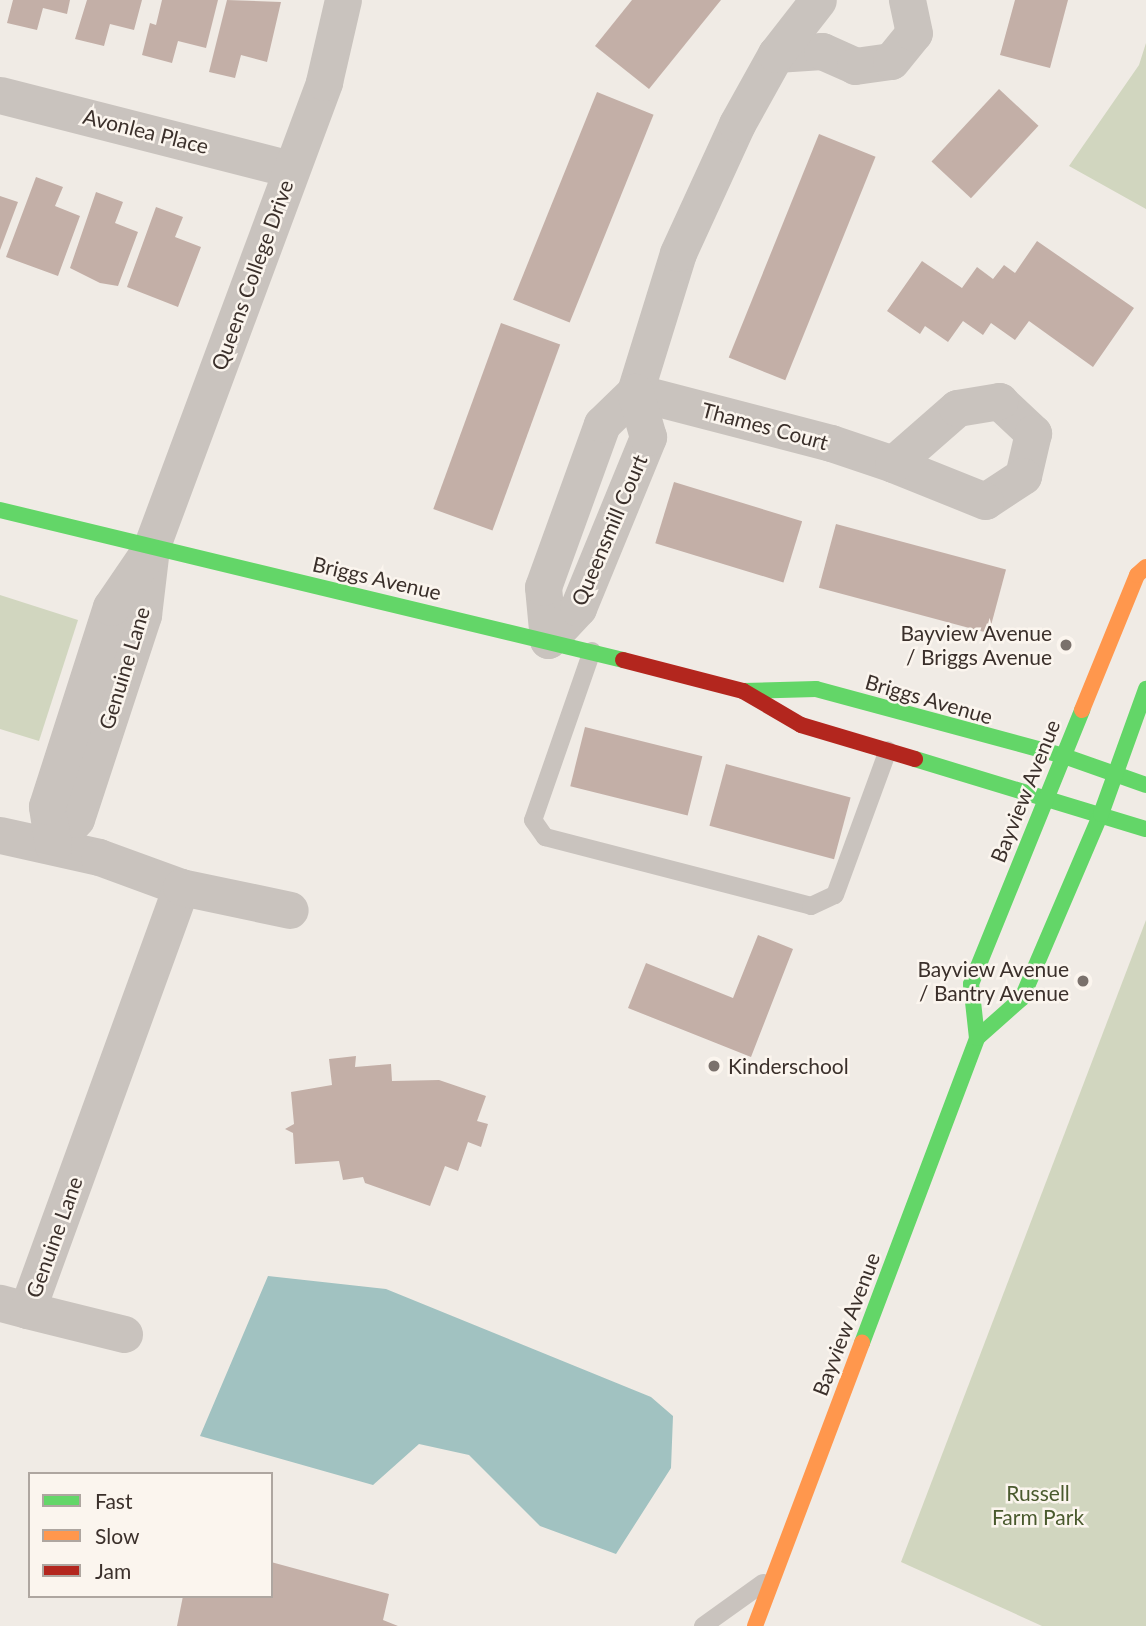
<!DOCTYPE html>
<style>
body{margin:0}
#map{position:relative;width:1146px;height:1626px;overflow:hidden;background:#f0ebe5;font-family:Lato,sans-serif}
div>[style]{position:absolute}
.green>*{inset:0;background:#d1d6bf}
.water>*{inset:0;background:#a1c2c1}
.building>*{inset:0;background:#c3afa7;transform-origin:0 0}
.lane>*{height:18px;margin:-9px;padding:0 9px;transform-origin:9px;border-radius:9px;background:#c9c3be}
.street>*{height:37px;margin:-18.5px;padding:0 18.5px;transform-origin:18.5px;border-radius:18.5px;background:#c9c3be}
.fast>*{height:16px;margin:-8px;padding:0 8px;transform-origin:8px;border-radius:8px;background:#63d668}
.slow>*{height:16px;margin:-8px;padding:0 8px;transform-origin:8px;border-radius:8px;background:#ff974d}
.jam>*{height:16px;margin:-8px;padding:0 8px;transform-origin:8px;border-radius:8px;background:#b3261e}
.dots>*{width:19px;height:19px;translate:-50% -50%;box-sizing:border-box;border:4px solid #fbf5ee;border-radius:50%}
span{translate:-50% -50%;white-space:nowrap;text-align:center;line-height:1.15;-webkit-text-stroke:5px #fbf5ee;paint-order:stroke}
.street-label{font-size:21px;color:#3b302b}
.poi-label{font-size:21px;color:#3b302b}
.right{translate:-100% -50%;text-align:right}
.left{translate:0 -50%;text-align:left}
.park-label{font-size:21px;color:#4a5a2e}
.legend{position:absolute;left:28px;top:1472px;width:245px;height:126px;box-sizing:border-box;background:#fbf5ee;border:2px solid #aea6a0;margin:0;padding:9px 12px;list-style:none;font-size:21px;color:#3b302b}
.legend li{display:flex;align-items:center;gap:14px;height:35px}
.legend b{width:35px;border:2px solid #aea6a0}
</style>
<div id="map">
<div class="green">
<div style="clip-path:polygon(1146px 43px,1146px 209px,1069px 166px,1139px 65px)"></div>
<div style="clip-path:polygon(0 595px,78px 620px,39px 741px,0 729px)"></div>
<div style="clip-path:polygon(1146px 920px,1146px 1626px,1042px 1626px,901px 1562px)"></div>
</div>
<div class="water">
<div style="clip-path:polygon(268px 1276px,386px 1289px,651px 1397px,673px 1416px,671px 1468px,616px 1554px,540px 1526px,469px 1455px,419px 1444px,373px 1485px,200px 1436px)"></div>
</div>
<div class="building">
<div style="clip-path:polygon(13px 0,70px 0,67px 14px,43px 8px,37px 30px,7px 23px)"></div>
<div style="clip-path:polygon(87px 0,142px 0,134px 30px,110px 24px,104px 46px,75px 39px)"></div>
<div style="clip-path:polygon(162px 0,218px 0,206px 48px,178px 41px,172px 63px,142px 55px,150px 23px,156px 25px)"></div>
<div style="clip-path:polygon(227px 0,281px 2px,267px 62px,241px 55px,235px 78px,209px 72px)"></div>
<div style="clip-path:polygon(632px 0,721px 0,649px 89px,595px 46px)"></div>
<div style="clip-path:polygon(1015px 0,1068px 0,1050px 68px,1000px 55px)"></div>
<div style="left:999px;top:89px;width:54px;height:99px;rotate:43deg"></div>
<div style="left:597px;top:92px;width:61px;height:224px;rotate:22deg"></div>
<div style="left:819px;top:134px;width:61px;height:241px;rotate:22deg"></div>
<div style="clip-path:polygon(36px 177px,63px 187px,55px 206px,80px 216px,58px 276px,6px 257px)"></div>
<div style="clip-path:polygon(96px 192px,123px 202px,115px 223px,138px 232px,118px 286px,100px 283px,70px 268px)"></div>
<div style="clip-path:polygon(0 196px,18px 202px,0 250px)"></div>
<div style="clip-path:polygon(156px 207px,183px 217px,175px 237px,201px 247px,178px 307px,127px 287px)"></div>
<div style="clip-path:polygon(1037px 241px,1134px 308px,1093px 367px,1029px 321px,1015px 340px,991px 323px,983px 335px,963px 321px,948px 342px,925px 326px,920px 334px,887px 311px,922px 261px,962px 288px,977px 267px,993px 279px,1004px 265px,1015px 273px)"></div>
<div style="left:501px;top:323px;width:63px;height:198px;rotate:20deg"></div>
<div style="left:674px;top:482px;width:134px;height:64px;rotate:17deg"></div>
<div style="left:836px;top:524px;width:176px;height:66px;rotate:15deg"></div>
<div style="left:585px;top:727px;width:121px;height:61px;rotate:14deg"></div>
<div style="left:726px;top:764px;width:129px;height:64px;rotate:15deg"></div>
<div style="clip-path:polygon(758px 935px,793px 949px,751px 1057px,628px 1008px,646px 963px,733px 998px)"></div>
<div style="clip-path:polygon(356px 1056px,355px 1067px,391px 1064px,392px 1081px,439px 1080px,486px 1096px,477px 1121px,488px 1124px,481px 1147px,468px 1142px,458px 1171px,445px 1166px,430px 1206px,365px 1183px,363px 1177px,343px 1180px,339px 1161px,295px 1164px,293px 1133px,285px 1129px,294px 1124px,291px 1092px,332px 1085px,329px 1059px)"></div>
<div style="clip-path:polygon(271px 1562px,389px 1594px,383px 1620px,398px 1626px,177px 1626px,183px 1596px,271px 1596px)"></div>
</div>
<div class="lane">
<div style="left:592px;top:651px;width:179px;rotate:109.2deg"></div>
<div style="left:533px;top:820px;width:21px;rotate:55deg"></div>
<div style="left:545px;top:837px;width:275px;rotate:14.5deg"></div>
<div style="left:811px;top:906px;width:26px;rotate:-25deg"></div>
<div style="left:835px;top:895px;width:154px;rotate:-69.9deg"></div>
<div style="left:703px;top:1626px;width:74px;rotate:-35.6deg"></div>
</div>
<div class="street">
<div style="left:776px;top:54px;width:46px;rotate:-3.7deg"></div>
<div style="left:822px;top:51px;width:36px;rotate:24deg"></div>
<div style="left:855px;top:66px;width:36px;rotate:-8deg"></div>
<div style="left:891px;top:61px;width:36px;rotate:-51deg"></div>
<div style="left:914px;top:33px;width:34px;rotate:-102deg"></div>
<div style="left:0;top:95px;width:300px;rotate:14.3deg"></div>
<div style="left:635px;top:392px;width:203px;rotate:14.6deg"></div>
<div style="left:831px;top:443px;width:65px;rotate:18.7deg"></div>
<div style="left:999px;top:401px;width:47px;rotate:43.3deg"></div>
<div style="left:1033px;top:433px;width:44px;rotate:103.1deg"></div>
<div style="left:1023px;top:476px;width:45px;rotate:146.7deg"></div>
<div style="left:985px;top:501px;width:99px;rotate:-158.1deg"></div>
<div style="left:893px;top:464px;width:85px;rotate:-41.2deg"></div>
<div style="left:957px;top:408px;width:43px;rotate:-9.5deg"></div>
<div style="left:548px;top:640px;width:53px;rotate:-95.4deg"></div>
<div style="left:543px;top:587px;width:173px;rotate:-70.1deg"></div>
<div style="left:602px;top:424px;width:46px;rotate:-44.1deg"></div>
<div style="left:635px;top:392px;width:145px;rotate:-72.8deg"></div>
<div style="left:678px;top:253px;width:142px;rotate:-65.4deg"></div>
<div style="left:737px;top:124px;width:80px;rotate:-60.9deg"></div>
<div style="left:776px;top:54px;width:68px;rotate:-52.1deg"></div>
<div style="left:548px;top:640px;width:44px;rotate:-46.8deg"></div>
<div style="left:578px;top:608px;width:185px;rotate:-67.7deg"></div>
<div style="left:648px;top:437px;width:47px;rotate:-106.1deg"></div>
<div style="left:0;top:835px;width:101px;rotate:12.5deg"></div>
<div style="left:99px;top:857px;width:87px;rotate:20.1deg"></div>
<div style="left:181px;top:887px;width:450px;rotate:110deg"></div>
<div style="left:27px;top:1310px;width:28px;rotate:-165deg"></div>
<div style="left:53px;top:845px;width:35px;rotate:-49deg"></div>
<div style="left:76px;top:819px;width:215px;rotate:-71.8deg"></div>
<div style="left:143px;top:615px;width:67px;rotate:-83.2deg"></div>
<div style="left:151px;top:548px;width:497px;rotate:-69.6deg"></div>
<div style="left:324px;top:82px;width:84px;rotate:-77deg"></div>
<div style="left:53px;top:845px;width:39px;rotate:-99deg"></div>
<div style="left:47px;top:806px;width:209px;rotate:-72.2deg"></div>
<div style="left:111px;top:607px;width:64px;rotate:-55.8deg"></div>
<div style="left:181px;top:887px;width:111px;rotate:11.9deg"></div>
<div style="left:27px;top:1310px;width:100px;rotate:13.9deg"></div>
</div>
<div class="fast">
<div style="left:0;top:510px;width:641px;rotate:13.54deg"></div>
<div style="left:743px;top:691px;width:73px;rotate:-1.6deg"></div>
<div style="left:816px;top:689px;width:254px;rotate:15.1deg"></div>
<div style="left:1061px;top:755px;width:90px;rotate:19.4deg"></div>
<div style="left:915px;top:759px;width:241px;rotate:16.9deg"></div>
<div style="left:977px;top:1038px;width:60px;rotate:-41.6deg"></div>
<div style="left:1022px;top:998px;width:200px;rotate:-66.8deg"></div>
<div style="left:1101px;top:814px;width:133px;rotate:-70.2deg"></div>
<div style="left:862px;top:1343px;width:326px;rotate:-69.3deg"></div>
<div style="left:977px;top:1038px;width:54px;rotate:-96.3deg"></div>
<div style="left:971px;top:984px;width:296px;rotate:-67.9deg"></div>
</div>
<div class="slow">
<div style="left:1082px;top:710px;width:146px;rotate:-67.8deg"></div>
<div style="left:1137px;top:575px;width:12px;rotate:-42deg"></div>
<div style="left:755px;top:1626px;width:303px;rotate:-69.3deg"></div>
</div>
<div class="jam">
<div style="left:623px;top:660px;width:124px;rotate:14.5deg"></div>
<div style="left:743px;top:691px;width:67px;rotate:30.4deg"></div>
<div style="left:801px;top:725px;width:119px;rotate:16.6deg"></div>
</div>
<div class="dots">
<div style="left:1066px;top:645px;background:#7a716c"></div>
<div style="left:1083px;top:981px;background:#7a716c"></div>
<div style="left:714px;top:1066px;background:#7a716c"></div>
</div>
<div class="street-label">
<span style="left:146px;top:131px;rotate:14deg">Avonlea Place</span>
<span style="left:252px;top:275px;rotate:-70deg">Queens College Drive</span>
<span style="left:765px;top:426px;rotate:15deg">Thames Court</span>
<span style="left:609px;top:530px;rotate:-67deg">Queensmill Court</span>
<span style="left:377px;top:578px;rotate:13deg">Briggs Avenue</span>
<span style="left:124px;top:668px;rotate:-73deg">Genuine Lane</span>
<span style="left:929px;top:699px;rotate:16deg">Briggs Avenue</span>
<span style="left:1025px;top:791px;rotate:-68deg">Bayview Avenue</span>
<span style="left:54px;top:1237px;rotate:-70deg">Genuine Lane</span>
<span style="left:846px;top:1324px;rotate:-69deg">Bayview Avenue</span>
</div>
<div class="poi-label">
<span class="right" style="left:1052px;top:645px">Bayview Avenue<br>/ Briggs Avenue</span>
<span class="right" style="left:1069px;top:981px">Bayview Avenue<br>/ Bantry Avenue</span>
<span class="left" style="left:728px;top:1066px">Kinderschool</span>
</div>
<div class="park-label">
<span style="left:1038px;top:1505px">Russell<br>Farm Park</span>
</div>
<ul class="legend">
<li><b style="height:9px;background:#63d668"></b>Fast</li>
<li><b style="height:9px;background:#ff974d"></b>Slow</li>
<li><b style="height:9px;background:#b3261e"></b>Jam</li>
</ul>
</div>
